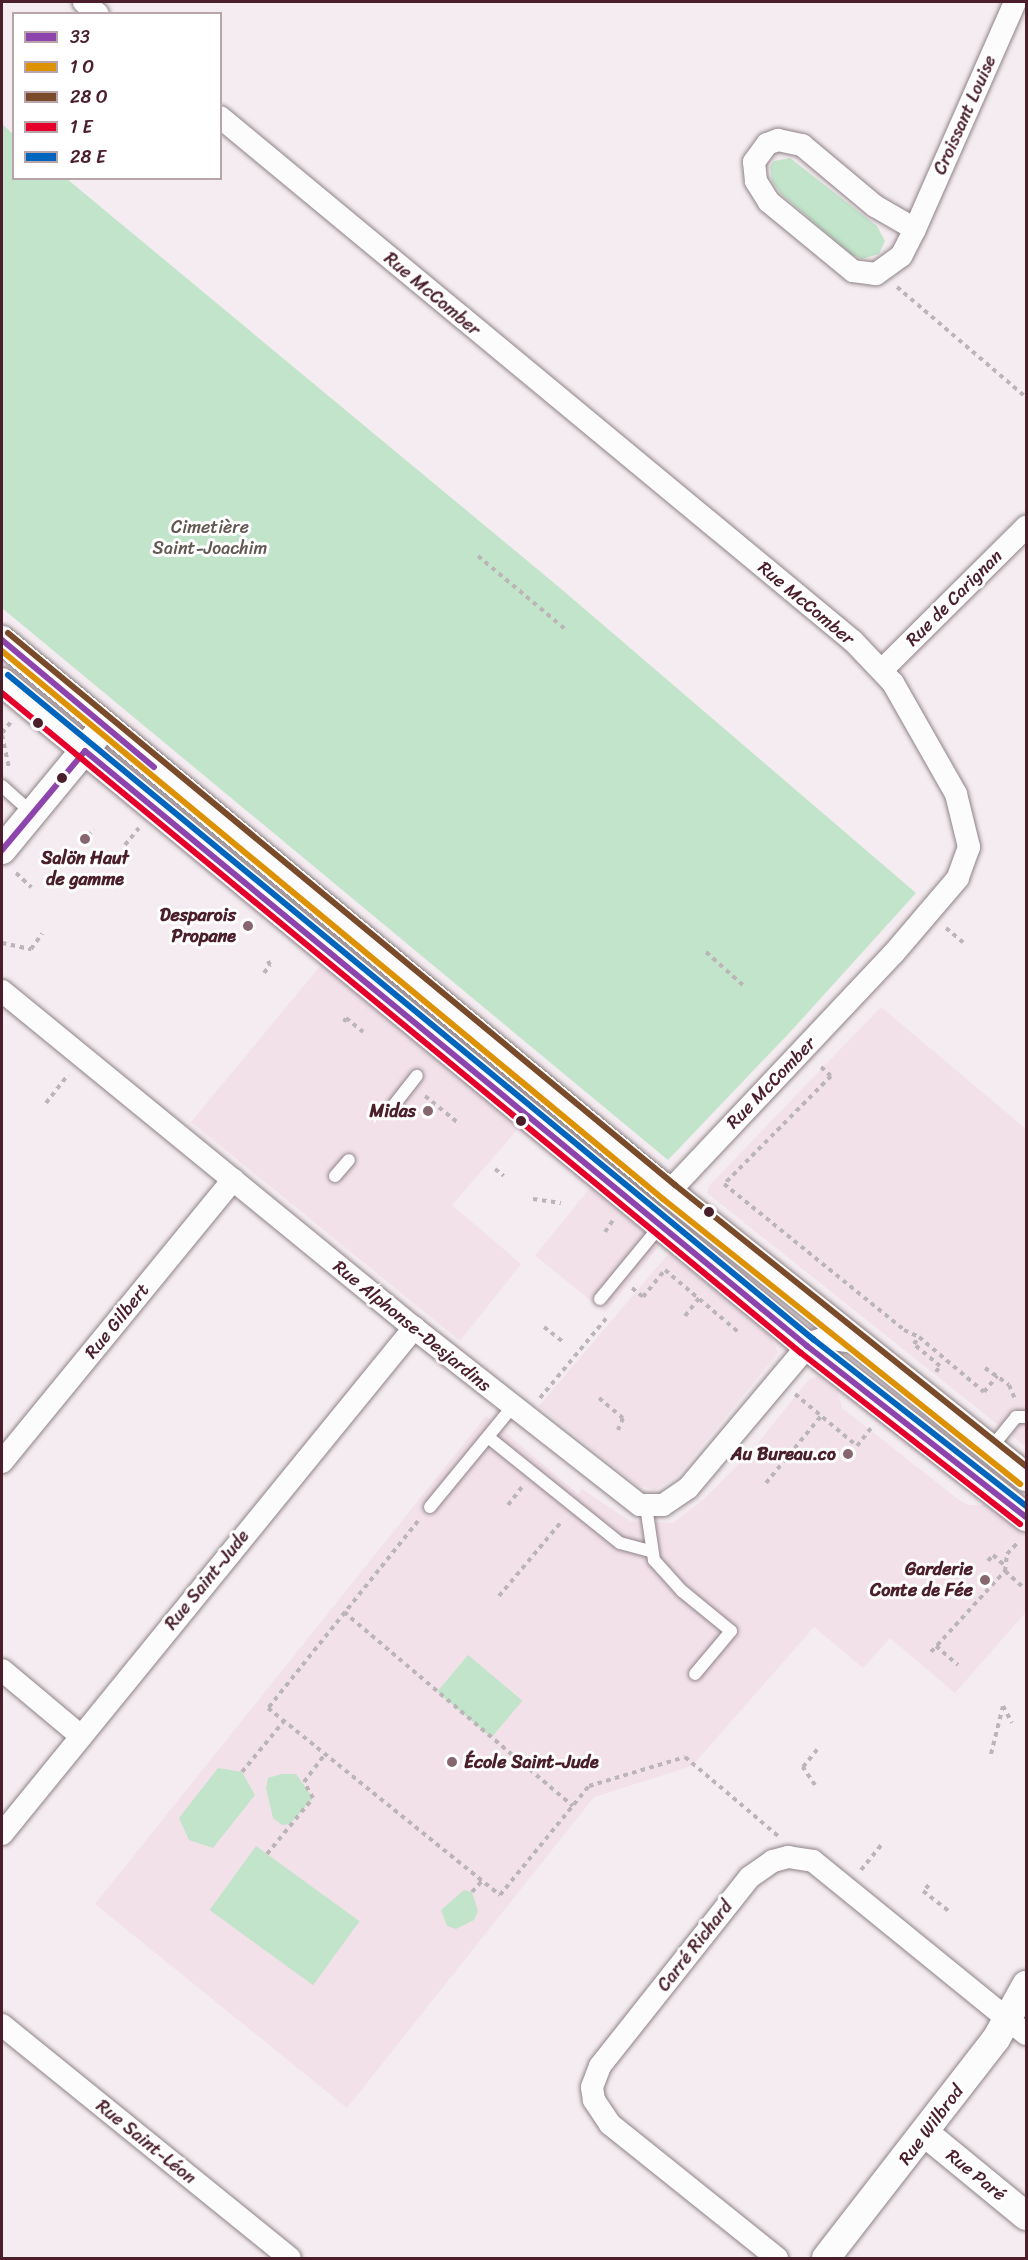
<!DOCTYPE html>
<meta charset="utf-8">
<style>
body{margin:0}
#map{position:relative;width:1028px;height:2260px;overflow:hidden;background:#f4ecf0;font-family:Sriracha,sans-serif}
div>[style]{position:absolute}
.built>*{inset:0;background:#f3e1ea;transform-origin:0 0}
.green>*{inset:0;background:#c1e4ca;transform-origin:0 0}
.path>*{height:4px;margin-top:-2px;transform-origin:0;background:repeating-linear-gradient(90deg,#bbb5b7 0 4.5px,transparent 0 9px)}
.roads{filter:drop-shadow(0 0 2px #8f8387) drop-shadow(0 0 2px #8f8387)}
.service>*{height:12px;margin:-6px;padding:0 6px;transform-origin:6px;border-radius:6px;background:#fdfcfd}
.minor>*{height:22px;margin:-11px;padding:0 11px;transform-origin:11px;border-radius:11px;background:#fdfcfd}
.tertiary>*{height:28px;margin:-14px;padding:0 14px;transform-origin:14px;border-radius:14px;background:#fdfcfd}
.bus-1>*{height:6px;margin:-3px;padding:0 3px;transform-origin:3px;border-radius:3px;background:#8e44ad}
.bus-2>*{height:6px;margin:-3px;padding:0 3px;transform-origin:3px;border-radius:3px;background:#dd9206}
.bus-3>*{height:6px;margin:-3px;padding:0 3px;transform-origin:3px;border-radius:3px;background:#7a4b2a}
.bus-4>*{height:6px;margin:-3px;padding:0 3px;transform-origin:3px;border-radius:3px;background:#e4002b}
.bus-5>*{height:6px;margin:-3px;padding:0 3px;transform-origin:3px;border-radius:3px;background:#0065bd}
.dots>*{width:16px;height:16px;translate:-50% -50%;box-sizing:border-box;border:3px solid #fff;border-radius:50%}
span{translate:-50% -50%;white-space:nowrap;text-align:center;line-height:1.15;-webkit-text-stroke:6px #fff;paint-order:stroke}
.street-label{font-size:18px;color:#4a1f2b}
.park-label{font-size:18px;color:#615851}
.poi-label{font-size:18px;color:#4a1f2b;font-weight:700}
.right{translate:-100% -50%;text-align:right}
.left{translate:0 -50%;text-align:left}
.frame{position:absolute;inset:0;border:3px solid #4a1f2b;pointer-events:none}
.legend{position:absolute;left:12px;top:12px;width:210px;height:168px;box-sizing:border-box;background:#fff;border:2px solid #b7a5aa;margin:0;padding:8px 10px;list-style:none;font-size:18px;color:#4a1f2b}
.legend li{display:flex;align-items:center;gap:12px;height:30px}
.legend b{width:30px;border:2px solid #b7a5aa}
</style>
<div id="map">
<div class="built">
<div style="clip-path:polygon(321px 965px,518px 1129px,452px 1205px,521px 1264px,460px 1341px,191px 1122px)"></div>
<div style="clip-path:polygon(881px 1007px,1026px 1129px,1026px 1447px,707px 1193px,709px 1186px)"></div>
<div style="left:590px;top:1188px;width:90px;height:87px;rotate:39deg"></div>
<div style="clip-path:polygon(669px 1253px,772px 1338px,778px 1353px,677px 1476px,655px 1490px,637px 1485px,539px 1406px)"></div>
<div style="clip-path:polygon(818px 1376px,838px 1392px,842px 1408px,959px 1500px,969px 1505px,987px 1505px,1026px 1536px,1026px 1612px,955px 1693px,890px 1638px,863px 1668px,814px 1627px,692px 1766px,594px 1797px,347px 2108px,95px 1904px,486px 1416px,578px 1494px,582px 1489px,630px 1521px,673px 1523px,705px 1498px,750px 1453px,809px 1379px)"></div>
</div>
<div class="green">
<div style="clip-path:polygon(2px 124px,13px 134px,14px 178px,67px 179px,560px 588px,916px 893px,792px 1030px,668px 1160px,2px 608px)"></div>
<div style="clip-path:polygon(790px 158px,877px 226px,885px 241px,879px 254px,862px 259px,852px 255px,781px 194px,772px 181px,770px 167px,774px 161px)"></div>
<div style="left:468px;top:1655px;width:71px;height:48px;rotate:40deg"></div>
<div style="clip-path:polygon(218px 1768px,242px 1772px,255px 1795px,213px 1848px,189px 1840px,179px 1818px)"></div>
<div style="clip-path:polygon(282px 1774px,296px 1774px,313px 1798px,290px 1824px,282px 1825px,273px 1818px,266px 1788px,268px 1778px)"></div>
<div style="left:256px;top:1846px;width:128px;height:79px;rotate:36deg"></div>
<div style="clip-path:polygon(464px 1890px,472px 1892px,478px 1911px,474px 1920px,456px 1929px,447px 1926px,441px 1910px)"></div>
</div>
<div class="path">
<div style="left:897px;top:287px;width:170px;rotate:40.5deg"></div>
<div style="left:478px;top:556px;width:114px;rotate:40deg"></div>
<div style="left:2px;top:733px;width:14px;rotate:-51deg"></div>
<div style="left:2px;top:735px;width:35px;rotate:78deg"></div>
<div style="left:88px;top:836px;width:9px;rotate:-49deg"></div>
<div style="left:125px;top:845px;width:22px;rotate:-51deg"></div>
<div style="left:16px;top:873px;width:21px;rotate:43deg"></div>
<div style="left:946px;top:928px;width:26px;rotate:40deg"></div>
<div style="left:2px;top:943px;width:30px;rotate:12deg"></div>
<div style="left:31px;top:949px;width:19px;rotate:-54deg"></div>
<div style="left:706px;top:952px;width:52px;rotate:41.9deg"></div>
<div style="left:264px;top:973px;width:10px;rotate:-53deg"></div>
<div style="left:270px;top:965px;width:7px;rotate:-117deg"></div>
<div style="left:344px;top:1022px;width:4px;rotate:-63deg"></div>
<div style="left:346px;top:1018px;width:22px;rotate:39deg"></div>
<div style="left:821px;top:1067px;width:13px;rotate:42deg"></div>
<div style="left:831px;top:1076px;width:152px;rotate:134.7deg"></div>
<div style="left:724px;top:1184px;width:232px;rotate:39deg"></div>
<div style="left:904px;top:1330px;width:17px;rotate:25deg"></div>
<div style="left:425px;top:1096px;width:41px;rotate:39.1deg"></div>
<div style="left:46px;top:1103px;width:36px;rotate:-52deg"></div>
<div style="left:495px;top:1169px;width:11px;rotate:38deg"></div>
<div style="left:533px;top:1199px;width:28px;rotate:8deg"></div>
<div style="left:605px;top:1232px;width:14px;rotate:-56deg"></div>
<div style="left:632px;top:1288px;width:14px;rotate:39deg"></div>
<div style="left:643px;top:1297px;width:35px;rotate:-51deg"></div>
<div style="left:665px;top:1270px;width:96px;rotate:40.3deg"></div>
<div style="left:685px;top:1316px;width:23px;rotate:-52deg"></div>
<div style="left:544px;top:1327px;width:24px;rotate:38deg"></div>
<div style="left:985px;top:1368px;width:29px;rotate:35deg"></div>
<div style="left:1009px;top:1385px;width:15px;rotate:67deg"></div>
<div style="left:936px;top:1372px;width:7px;rotate:-56deg"></div>
<div style="left:940px;top:1366px;width:34px;rotate:-140deg"></div>
<div style="left:914px;top:1344px;width:9px;rotate:-54deg"></div>
<div style="left:919px;top:1337px;width:85px;rotate:40.2deg"></div>
<div style="left:984px;top:1392px;width:21px;rotate:-51deg"></div>
<div style="left:795px;top:1394px;width:81px;rotate:40deg"></div>
<div style="left:857px;top:1446px;width:23px;rotate:-52deg"></div>
<div style="left:540px;top:1398px;width:107px;rotate:-50.3deg"></div>
<div style="left:599px;top:1398px;width:31px;rotate:40deg"></div>
<div style="left:623px;top:1418px;width:13px;rotate:113deg"></div>
<div style="left:766px;top:1483px;width:87px;rotate:-50.6deg"></div>
<div style="left:508px;top:1505px;width:24px;rotate:-52deg"></div>
<div style="left:418px;top:1521px;width:240px;rotate:128.7deg"></div>
<div style="left:268px;top:1708px;width:298px;rotate:38.9deg"></div>
<div style="left:500px;top:1895px;width:141px;rotate:-50.8deg"></div>
<div style="left:589px;top:1786px;width:100px;rotate:-16.8deg"></div>
<div style="left:685px;top:1757px;width:122px;rotate:40.3deg"></div>
<div style="left:988px;top:1561px;width:8px;rotate:-50deg"></div>
<div style="left:993px;top:1555px;width:15px;rotate:42deg"></div>
<div style="left:1005px;top:1571px;width:24px;rotate:42deg"></div>
<div style="left:499px;top:1596px;width:98px;rotate:-50deg"></div>
<div style="left:344px;top:1612px;width:300px;rotate:40.3deg"></div>
<div style="left:936px;top:1646px;width:29px;rotate:41deg"></div>
<div style="left:931px;top:1652px;width:110px;rotate:-47.6deg"></div>
<div style="left:1005px;top:1571px;width:17px;rotate:-83deg"></div>
<div style="left:1007px;top:1554px;width:16px;rotate:-47deg"></div>
<div style="left:1003px;top:1706px;width:19px;rotate:62deg"></div>
<div style="left:991px;top:1754px;width:49px;rotate:-76deg"></div>
<div style="left:242px;top:1772px;width:66px;rotate:-50.5deg"></div>
<div style="left:815px;top:1785px;width:22px;rotate:-124deg"></div>
<div style="left:803px;top:1767px;width:27px;rotate:-51deg"></div>
<div style="left:267px;top:1854px;width:72px;rotate:-50.6deg"></div>
<div style="left:313px;top:1798px;width:18px;rotate:-119deg"></div>
<div style="left:304px;top:1782px;width:35px;rotate:-53deg"></div>
<div style="left:861px;top:1870px;width:32px;rotate:-51deg"></div>
<div style="left:929px;top:1885px;width:8px;rotate:135deg"></div>
<div style="left:923px;top:1891px;width:34px;rotate:38deg"></div>
<div style="left:472px;top:1892px;width:15px;rotate:-48deg"></div>
</div>
<div class="roads">
<div class="service">
<div style="left:2px;top:786px;width:40px;rotate:42deg"></div>
<div style="left:394px;top:1105px;width:37px;rotate:-52deg"></div>
<div style="left:335px;top:1176px;width:21px;rotate:-49deg"></div>
<div style="left:600px;top:1299px;width:94px;rotate:-50.6deg"></div>
<div style="left:488px;top:1437px;width:169px;rotate:38.8deg"></div>
<div style="left:620px;top:1543px;width:31px;rotate:15deg"></div>
<div style="left:991px;top:1448px;width:40px;rotate:-51deg"></div>
<div style="left:1016px;top:1417px;width:10px"></div>
<div style="left:646px;top:1506px;width:55px;rotate:81.6deg"></div>
<div style="left:654px;top:1560px;width:42px;rotate:47.9deg"></div>
<div style="left:682px;top:1591px;width:63px;rotate:39.2deg"></div>
<div style="left:731px;top:1631px;width:56px;rotate:129.9deg"></div>
<div style="left:430px;top:1507px;width:129px;rotate:-50.6deg"></div>
</div>
<div class="minor">
<div style="left:84px;top:2px;width:18px;rotate:41deg"></div>
<div style="left:220px;top:117px;width:822px;rotate:39.62deg"></div>
<div style="left:853px;top:641px;width:58px;rotate:46.4deg"></div>
<div style="left:893px;top:683px;width:128px;rotate:60.4deg"></div>
<div style="left:956px;top:794px;width:55px;rotate:76.2deg"></div>
<div style="left:969px;top:847px;width:33px;rotate:110deg"></div>
<div style="left:958px;top:878px;width:100px;rotate:130.5deg"></div>
<div style="left:893px;top:954px;width:327px;rotate:133.3deg"></div>
<div style="left:778px;top:140px;width:25px;rotate:12deg"></div>
<div style="left:802px;top:145px;width:95px;rotate:39.9deg"></div>
<div style="left:875px;top:206px;width:46px;rotate:29.9deg"></div>
<div style="left:915px;top:229px;width:30px;rotate:117deg"></div>
<div style="left:901px;top:256px;width:31px;rotate:144deg"></div>
<div style="left:876px;top:274px;width:23px;rotate:-173deg"></div>
<div style="left:853px;top:271px;width:109px;rotate:-140.6deg"></div>
<div style="left:769px;top:202px;width:25px;rotate:-122deg"></div>
<div style="left:756px;top:181px;width:19px;rotate:-96deg"></div>
<div style="left:754px;top:162px;width:22px;rotate:-54deg"></div>
<div style="left:767px;top:144px;width:12px;rotate:-20deg"></div>
<div style="left:915px;top:229px;width:248px;rotate:-66.2deg"></div>
<div style="left:883px;top:669px;width:202px;rotate:-44.8deg"></div>
<div style="left:2px;top:991px;width:532px;rotate:39.28deg"></div>
<div style="left:414px;top:1328px;width:287px;rotate:38.1deg"></div>
<div style="left:640px;top:1505px;width:23px"></div>
<div style="left:663px;top:1505px;width:30px;rotate:-34deg"></div>
<div style="left:688px;top:1488px;width:189px;rotate:-49.9deg"></div>
<div style="left:810px;top:1343px;width:16px;rotate:-18deg"></div>
<div style="left:825px;top:1338px;width:34px;rotate:8deg"></div>
<div style="left:2px;top:1462px;width:365px;rotate:-50.7deg"></div>
<div style="left:2px;top:1670px;width:103px;rotate:39.9deg"></div>
<div style="left:2px;top:1834px;width:653px;rotate:-50.85deg"></div>
<div style="left:2px;top:2025px;width:370px;rotate:39deg"></div>
<div style="left:777px;top:2258px;width:214px;rotate:-141.3deg"></div>
<div style="left:610px;top:2124px;width:29px;rotate:-124deg"></div>
<div style="left:594px;top:2100px;width:13px;rotate:-99deg"></div>
<div style="left:592px;top:2087px;width:22px;rotate:-69deg"></div>
<div style="left:600px;top:2066px;width:241px;rotate:-51.6deg"></div>
<div style="left:750px;top:1877px;width:28px;rotate:-35deg"></div>
<div style="left:773px;top:1861px;width:16px;rotate:-15deg"></div>
<div style="left:788px;top:1857px;width:25px;rotate:9deg"></div>
<div style="left:813px;top:1861px;width:274px;rotate:39.1deg"></div>
</div>
<div class="tertiary">
<div style="left:2px;top:640px;width:866px;rotate:39.61deg"></div>
<div style="left:669px;top:1192px;width:457px;rotate:38.6deg"></div>
<div style="left:2px;top:682px;width:1044px;rotate:39.52deg"></div>
<div style="left:807px;top:1346px;width:278px;rotate:38deg"></div>
<div style="left:2px;top:850px;width:148px;rotate:-50.5deg"></div>
<div style="left:925px;top:2133px;width:131px;rotate:39.4deg"></div>
<div style="left:826px;top:2258px;width:277px;rotate:-52.2deg"></div>
<div style="left:996px;top:2039px;width:62px;rotate:-60.9deg"></div>
</div>
</div>
<div class="bus-1">
<div style="left:2px;top:640px;width:198px;rotate:39.9deg"></div>
<div style="left:2px;top:850px;width:129px;rotate:-50deg"></div>
<div style="left:85px;top:751px;width:936px;rotate:39.49deg"></div>
<div style="left:807px;top:1346px;width:278px;rotate:38deg"></div>
</div>
<div class="bus-2">
<div style="left:2px;top:651px;width:859px;rotate:39.66deg"></div>
<div style="left:663px;top:1199px;width:457px;rotate:38.6deg"></div>
</div>
<div class="bus-3">
<div style="left:8px;top:633px;width:866px;rotate:39.61deg"></div>
<div style="left:675px;top:1185px;width:450px;rotate:38.7deg"></div>
</div>
<div class="bus-4">
<div style="left:2px;top:693px;width:1036px;rotate:39.56deg"></div>
<div style="left:801px;top:1353px;width:278px;rotate:38deg"></div>
</div>
<div class="bus-5">
<div style="left:8px;top:675px;width:1044px;rotate:39.52deg"></div>
<div style="left:813px;top:1339px;width:271px;rotate:38.1deg"></div>
</div>
<div class="dots">
<div style="left:38px;top:723px;background:#4a1f2b"></div>
<div style="left:62px;top:778px;background:#4a1f2b"></div>
<div style="left:85px;top:839px;background:#866770"></div>
<div style="left:248px;top:926px;background:#866770"></div>
<div style="left:428px;top:1111px;background:#866770"></div>
<div style="left:521px;top:1121px;background:#4a1f2b"></div>
<div style="left:709px;top:1212px;background:#4a1f2b"></div>
<div style="left:848px;top:1454px;background:#866770"></div>
<div style="left:985px;top:1580px;background:#866770"></div>
<div style="left:452px;top:1762px;background:#866770"></div>
</div>
<div class="street-label">
<span style="left:965px;top:115px;rotate:-66deg">Croissant Louise</span>
<span style="left:432px;top:294px;rotate:40deg">Rue McComber</span>
<span style="left:954px;top:598px;rotate:-45deg">Rue de Carignan</span>
<span style="left:806px;top:603px;rotate:40deg">Rue McComber</span>
<span style="left:771px;top:1083px;rotate:-46deg">Rue McComber</span>
<span style="left:117px;top:1321px;rotate:-51deg">Rue Gilbert</span>
<span style="left:412px;top:1326px;rotate:39deg">Rue Alphonse-Desjardins</span>
<span style="left:207px;top:1580px;rotate:-51deg">Rue Saint-Jude</span>
<span style="left:695px;top:1946px;rotate:-52deg">Carré Richard</span>
<span style="left:931px;top:2125px;rotate:-53deg">Rue Wilbrod</span>
<span style="left:146px;top:2142px;rotate:39deg">Rue Saint-Léon</span>
<span style="left:976px;top:2175px;rotate:39deg">Rue Paré</span>
</div>
<div class="park-label">
<span style="left:210px;top:538px">Cimetière<br>Saint-Joachim</span>
</div>
<div class="poi-label">
<span style="left:85px;top:869px">Salön Haut<br>de gamme</span>
<span class="right" style="left:236px;top:926px">Desparois<br>Propane</span>
<span class="right" style="left:416px;top:1111px">Midas</span>
<span class="right" style="left:836px;top:1454px">Au Bureau.co</span>
<span class="right" style="left:973px;top:1580px">Garderie<br>Conte de Fée</span>
<span class="left" style="left:464px;top:1762px">École Saint-Jude</span>
</div>
<div class="frame"></div>
<ul class="legend">
<li><b style="height:8px;background:#8e44ad"></b>33</li>
<li><b style="height:8px;background:#dd9206"></b>1 O</li>
<li><b style="height:8px;background:#7a4b2a"></b>28 O</li>
<li><b style="height:8px;background:#e4002b"></b>1 E</li>
<li><b style="height:8px;background:#0065bd"></b>28 E</li>
</ul>
</div>
